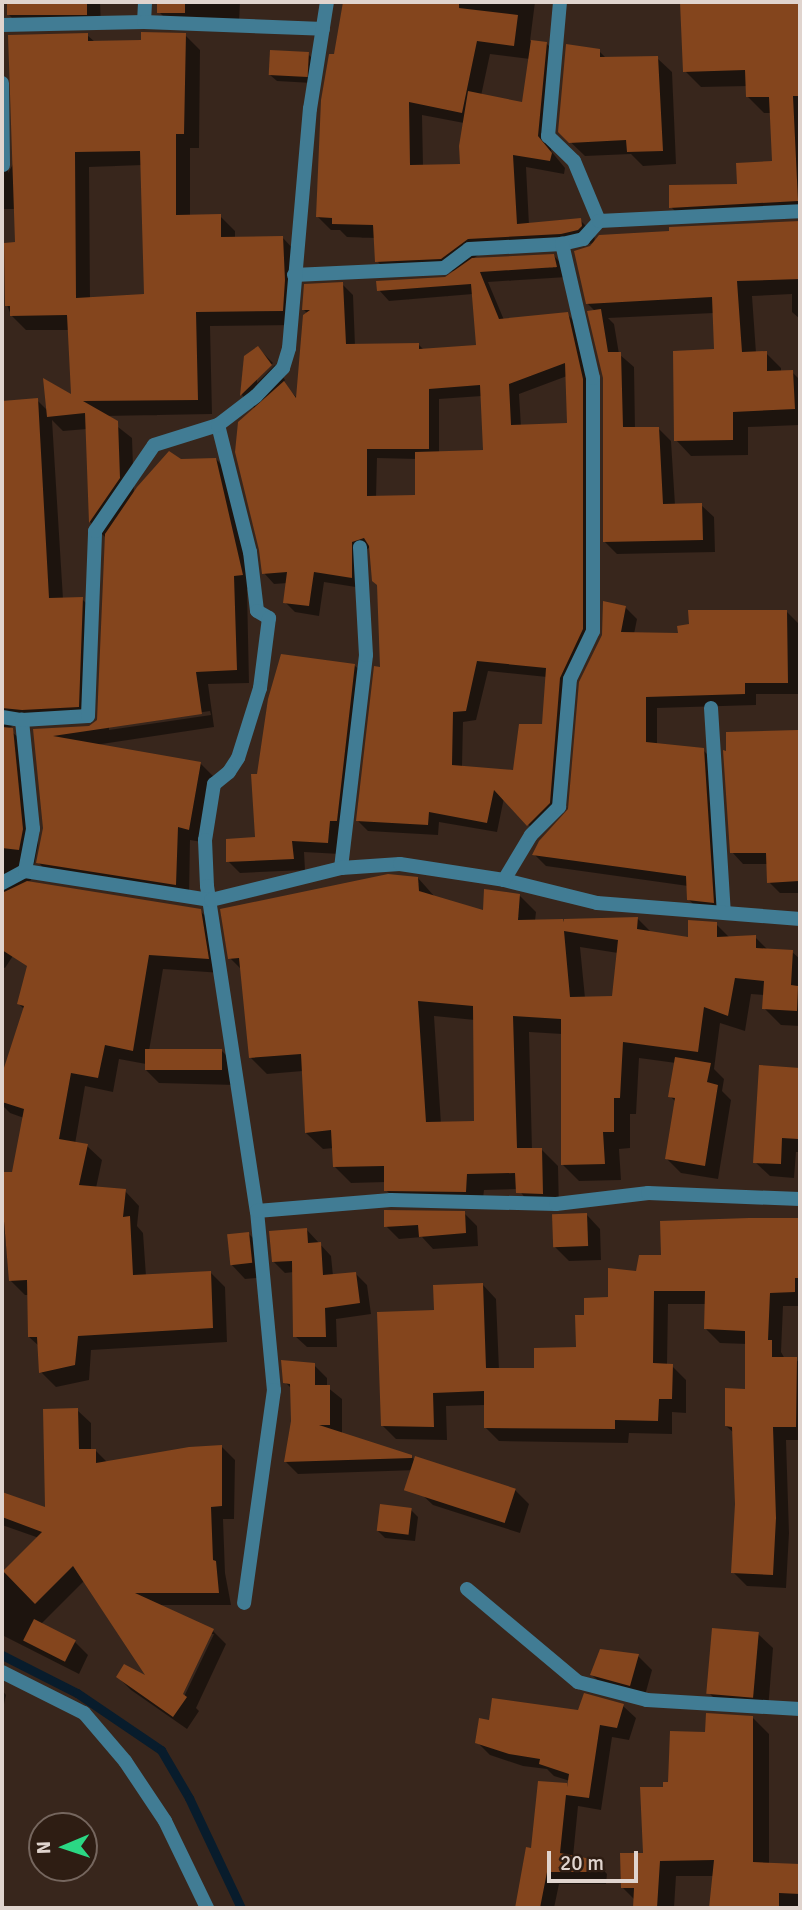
<!DOCTYPE html>
<style>
body{margin:0}
#map{position:relative;width:802px;height:1910px;overflow:hidden;background:#38261c;font-family:Signika,sans-serif}
div>[style]{position:absolute}
.shadow>*{inset:0;background:#0007}
.stream>*{height:9px;margin:-4.5px;padding:0 4.5px;transform-origin:4.5px;border-radius:4.5px;background:#081c2c}
.building>*{inset:0;background:#84451d;transform-origin:0 0}
.minor>*{height:14px;margin:-7px;padding:0 7px;transform-origin:7px;border-radius:7px;background:#417c94}
span{translate:-50% -50%;white-space:nowrap;text-align:center;line-height:1.15;-webkit-text-stroke:5px #2e1d13;paint-order:stroke}
.frame{position:absolute;inset:0;border:4px solid #e0d4ce;pointer-events:none}
.north{position:absolute;left:28px;top:1812px;width:70px;height:70px;box-sizing:border-box;background:#2e1d13;border:2px solid #75665e;border-radius:50%;rotate:268deg;font-size:19px;font-weight:700;line-height:28px;text-align:center;color:#e0d4ce}
.north::after{content:'';display:block;margin:auto;width:24px;height:32px;background:#2bd884;clip-path:polygon(50% 0,100% 100%,50% 72%,0 100%)}
.scale{position:absolute;left:547px;top:1851px;width:91px;height:32px;box-sizing:border-box;border:4px solid #e0d4ce;border-top:0;padding-left:9px;font-size:21px;line-height:24px;white-space:nowrap;color:#e0d4ce;-webkit-text-stroke:5px #2e1d13;paint-order:stroke}
</style>
<div id="map">
<div class="shadow">
<div style="clip-path:polygon(8px 2px,100px 2px,101px 27px,23px 29px,9px 15px)"></div>
<div style="clip-path:polygon(159px 2px,240px 2px,239px 23px,173px 26px,159px 12px)"></div>
<div style="clip-path:polygon(evenodd,345px 2px,535px 2px,530px 41px,546px 43px,560px 57px,551px 151px,565px 168px,564px 174px,526px 167px,529px 225px,580px 220px,594px 234px,595px 243px,671px 233px,671px 229px,800px 222px,800px 319px,792px 312px,792px 294px,752px 296px,756px 353px,766px 353px,781px 368px,781px 372px,792px 372px,800px 380px,800px 425px,748px 427px,748px 455px,691px 456px,676px 440px,716px 351px,714px 313px,608px 318px,614px 324px,619px 354px,634px 367px,635px 429px,658px 428px,671px 441px,675px 505px,701px 505px,714px 517px,715px 552px,617px 554px,604px 541px,604px 378px,596px 312px,587px 303px,591px 247px,594px 243px,575px 247px,483px 252px,471px 260px,554px 256px,564px 266px,567px 277px,488px 282px,504px 320px,567px 314px,578px 325px,593px 391px,593px 640px,570px 689px,560px 813px,538px 835px,504px 798px,497px 832px,439px 822px,438px 835px,368px 831px,358px 821px,382px 669px,379px 586px,370px 547px,361px 554px,362px 588px,324px 582px,319px 616px,295px 612px,285px 602px,288px 583px,274px 584px,264px 573px,255px 409px,242px 395px,245px 357px,258px 348px,273px 363px,257px 378px,257px 383px,275px 365px,285px 380px,283px 383px,298px 399px,308px 314px,304px 310px,342px 284px,353px 295px,355px 346px,418px 344px,424px 350px,478px 346px,473px 294px,389px 301px,379px 290px,446px 279px,457px 271px,391px 275px,377px 261px,376px 238px,347px 237px,340px 230px,331px 230px,317px 216px,335px 56px,345px 2px,490px 54px,530px 59px,524px 104px,481px 96px,490px 54px,345px 2px,422px 115px,464px 123px,462px 166px,423px 166px,422px 115px,345px 2px,567px 376px,569px 425px,521px 427px,519px 394px,567px 376px,345px 2px,482px 396px,485px 451px,439px 455px,439px 399px,482px 396px,345px 2px,377px 458px,416px 459px,416px 496px,376px 498px,377px 458px,345px 2px,488px 671px,547px 677px,544px 726px,514px 772px,462px 767px,463px 722px,476px 720px,488px 671px)"></div>
<div style="clip-path:polygon(681px 2px,800px 2px,800px 218px,687px 223px,671px 207px,739px 186px,774px 163px,772px 113px,764px 113px,748px 97px,748px 86px,701px 87px,685px 71px)"></div>
<div style="clip-path:polygon(evenodd,87px 35px,95px 42px,143px 41px,185px 35px,200px 50px,199px 148px,190px 148px,190px 217px,220px 216px,235px 231px,235px 238px,282px 237px,297px 253px,297px 325px,210px 326px,212px 414px,104px 416px,132px 438px,134px 495px,181px 461px,216px 459px,229px 473px,255px 588px,247px 589px,249px 683px,208px 684px,214px 727px,95px 745px,200px 763px,214px 777px,202px 842px,190px 840px,189px 897px,51px 876px,38px 862px,44px 828px,35px 731px,89px 727px,99px 721px,106px 538px,90px 522px,87px 429px,63px 431px,52px 420px,63px 599px,82px 599px,97px 614px,93px 721px,39px 725px,18px 722px,8px 729px,28px 745px,38px 845px,31px 880px,26px 883px,200px 911px,215px 925px,222px 973px,163px 969px,149px 1051px,222px 1051px,235px 1064px,235px 1085px,159px 1083px,146px 1070px,146px 1064px,119px 1059px,113px 1092px,85px 1086px,75px 1144px,87px 1146px,102px 1160px,96px 1188px,125px 1191px,139px 1206px,137px 1226px,143px 1233px,146px 1276px,211px 1273px,225px 1287px,227px 1342px,91px 1350px,89px 1380px,56px 1387px,41px 1372px,39px 1346px,29px 1337px,29px 1295px,25px 1295px,10px 1280px,2px 1208px,2px 1174px,14px 1174px,24px 1118px,10px 1113px,2px 1105px,2px 1080px,24px 1009px,19px 1004px,44px 908px,5px 968px,2px 967px,2px 402px,37px 400px,48px 411px,73px 397px,69px 330px,26px 330px,11px 315px,7px 305px,17px 244px,15px 209px,2px 209px,2px 102px,7px 107px,8px 173px,87px 35px,143px 165px,146px 295px,90px 299px,89px 167px,143px 165px,87px 35px,210px 711px,211px 715px,109px 730px,109px 726px,210px 711px)"></div>
<div style="clip-path:polygon(599px 51px,607px 59px,657px 58px,672px 72px,676px 164px,643px 166px,631px 154px,585px 156px,560px 132px)"></div>
<div style="clip-path:polygon(308px 54px,315px 61px,312px 83px,277px 81px,270px 75px)"></div>
<div style="clip-path:polygon(625px 607px,637px 619px,634px 634px,680px 634px,786px 611px,798px 623px,799px 694px,756px 694px,756px 705px,657px 708px,657px 745px,703px 750px,715px 762px,724px 913px,701px 911px,689px 900px,688px 886px,546px 866px,535px 855px,570px 809px)"></div>
<div style="clip-path:polygon(354px 665px,367px 677px,340px 854px,304px 852px,305px 870px,240px 873px,228px 861px,256px 839px,259px 776px)"></div>
<div style="clip-path:polygon(797px 732px,800px 735px,800px 893px,780px 893px,769px 882px,768px 864px,743px 864px,732px 852px)"></div>
<div style="clip-path:polygon(evenodd,418px 878px,435px 897px,485px 913px,519px 895px,536px 912px,535px 921px,563px 920px,565px 923px,638px 919px,652px 933px,690px 939px,716px 924px,730px 938px,755px 937px,769px 951px,792px 952px,800px 959px,800px 1026px,781px 1025px,764px 1008px,765px 995px,751px 994px,745px 1031px,720px 1023px,714px 1069px,724px 1079px,722px 1091px,731px 1100px,718px 1179px,681px 1173px,667px 1159px,676px 1102px,670px 1096px,676px 1063px,639px 1058px,636px 1114px,630px 1114px,630px 1148px,619px 1149px,621px 1180px,579px 1181px,563px 1165px,562px 1034px,529px 1032px,532px 1150px,541px 1149px,558px 1166px,559px 1210px,534px 1209px,518px 1189px,484px 1190px,482px 1208px,402px 1207px,386px 1190px,386px 1182px,351px 1183px,334px 1166px,334px 1148px,323px 1149px,306px 1133px,303px 1071px,267px 1074px,251px 1058px,242px 970px,230px 958px,418px 878px,580px 947px,618px 953px,614px 998px,585px 998px,580px 947px,418px 878px,434px 1016px,475px 1020px,476px 1123px,441px 1124px,434px 1016px)"></div>
<div style="clip-path:polygon(761px 1067px,800px 1069px,800px 1152px,796px 1152px,794px 1178px,770px 1176px,755px 1162px)"></div>
<div style="clip-path:polygon(464px 1213px,477px 1226px,478px 1246px,433px 1249px,422px 1237px,399px 1239px,386px 1226px)"></div>
<div style="clip-path:polygon(586px 1214px,600px 1229px,601px 1260px,569px 1261px,554px 1246px)"></div>
<div style="clip-path:polygon(800px 1220px,800px 1306px,783px 1306px,781px 1352px,785px 1359px,796px 1359px,800px 1364px,800px 1440px,786px 1440px,789px 1533px,786px 1588px,747px 1586px,733px 1572px,736px 1504px,734px 1433px,726px 1426px,747px 1391px,747px 1344px,720px 1343px,706px 1329px,707px 1304px,668px 1304px,667px 1365px,672px 1366px,686px 1380px,686px 1413px,672px 1412px,672px 1434px,629px 1433px,628px 1443px,499px 1441px,485px 1427px,486px 1405px,446px 1406px,447px 1440px,396px 1439px,382px 1425px,436px 1312px,483px 1285px,496px 1299px,499px 1370px,536px 1370px,578px 1349px,586px 1317px,638px 1273px,663px 1257px,662px 1223px)"></div>
<div style="clip-path:polygon(307px 1230px,331px 1256px,333px 1276px,355px 1273px,367px 1285px,371px 1314px,336px 1319px,337px 1347px,307px 1347px,295px 1336px,294px 1272px,285px 1273px,273px 1261px)"></div>
<div style="clip-path:polygon(249px 1234px,263px 1248px,266px 1277px,245px 1279px,231px 1264px)"></div>
<div style="clip-path:polygon(314px 1365px,327px 1378px,327px 1387px,342px 1399px,342px 1434px,411px 1456px,417px 1463px,515px 1490px,529px 1504px,520px 1533px,433px 1505px,418px 1491px,418px 1470px,298px 1474px,286px 1462px,293px 1421px,292px 1389px,285px 1382px)"></div>
<div style="clip-path:polygon(evenodd,77px 1410px,91px 1423px,91px 1451px,96px 1451px,108px 1463px,222px 1447px,235px 1460px,234px 1519px,223px 1519px,225px 1573px,231px 1605px,158px 1605px,213px 1631px,226px 1644px,196px 1708px,199px 1711px,187px 1729px,131px 1690px,118px 1677px,150px 1680px,85px 1580px,41px 1624px,75px 1642px,88px 1655px,79px 1674px,2px 1635px,2px 1575px,39px 1538px,2px 1525px,2px 1493px,47px 1510px,77px 1410px,210px 1634px,214px 1634px,181px 1703px,178px 1701px,210px 1634px)"></div>
<div style="clip-path:polygon(411px 1510px,418px 1517px,415px 1541px,385px 1538px,378px 1531px)"></div>
<div style="clip-path:polygon(758px 1634px,773px 1648px,768px 1710px,724px 1708px,709px 1693px)"></div>
<div style="clip-path:polygon(638px 1656px,652px 1670px,644px 1699px,607px 1689px,592px 1675px)"></div>
<div style="clip-path:polygon(2px 1690px,6px 1695px,2px 1713px)"></div>
<div style="clip-path:polygon(623px 1706px,636px 1718px,629px 1740px,612px 1737px,601px 1810px,578px 1806px,573px 1857px,595px 1861px,607px 1874px,606px 1884px,559px 1884px,554px 1908px,516px 1908px,527px 1849px,533px 1850px,570px 1781px,554px 1776px,547px 1769px,523px 1766px,490px 1755px,477px 1742px,491px 1722px)"></div>
<div style="clip-path:polygon(753px 1718px,769px 1734px,769px 1865px,800px 1866px,800px 1908px,710px 1908px,714px 1876px,676px 1876px,674px 1908px,635px 1908px,635px 1900px,622px 1887px,644px 1854px,665px 1789px,707px 1733px)"></div>
</div>
<div class="stream">
<div style="left:2px;top:1655px;width:84px;rotate:26.9deg"></div>
<div style="left:77px;top:1693px;width:102px;rotate:34.2deg"></div>
<div style="left:161px;top:1750px;width:56px;rotate:59.7deg"></div>
<div style="left:189px;top:1798px;width:122px;rotate:64.7deg"></div>
</div>
<div class="building">
<div style="left:7px;top:2px;width:80px;height:13px"></div>
<div style="left:157px;top:2px;width:28px;height:11px"></div>
<div style="clip-path:polygon(343px 2px,459px 2px,459px 8px,518px 15px,514px 46px,477px 41px,462px 113px,409px 102px,410px 165px,460px 164px,459px 146px,468px 91px,522px 102px,531px 40px,547px 42px,538px 136px,552px 153px,550px 161px,513px 155px,517px 224px,581px 218px,582px 226px,578px 230px,561px 234px,468px 239px,441px 259px,375px 262px,373px 225px,332px 224px,332px 218px,316px 217px,321px 100px,329px 54px,334px 54px)"></div>
<div style="clip-path:polygon(680px 2px,800px 2px,800px 96px,793px 96px,798px 201px,669px 208px,669px 185px,737px 184px,736px 163px,772px 161px,769px 97px,746px 97px,745px 70px,683px 72px)"></div>
<div style="clip-path:polygon(evenodd,141px 32px,186px 33px,184px 134px,176px 134px,176px 215px,221px 214px,221px 237px,283px 236px,285px 280px,283px 311px,196px 312px,198px 400px,83px 401px,118px 421px,120px 478px,89px 523px,85px 413px,47px 417px,43px 378px,71px 394px,67px 315px,10px 316px,10px 306px,5px 306px,4px 243px,15px 242px,8px 35px,88px 33px,88px 41px,141px 40px,141px 32px,140px 151px,144px 294px,76px 298px,75px 152px,140px 151px)"></div>
<div style="clip-path:polygon(566px 44px,600px 49px,600px 57px,658px 56px,663px 151px,627px 152px,626px 140px,569px 143px,558px 132px)"></div>
<div style="left:270px;top:50px;width:39px;height:25px;rotate:3deg"></div>
<div style="clip-path:polygon(800px 221px,800px 279px,737px 281px,742px 352px,767px 351px,767px 371px,793px 370px,795px 409px,733px 412px,733px 440px,674px 441px,673px 351px,714px 349px,712px 297px,586px 304px,574px 251px,590px 246px,599px 235px,669px 231px,669px 227px)"></div>
<div style="clip-path:polygon(evenodd,554px 254px,557px 267px,480px 272px,499px 319px,568px 312px,583px 379px,583px 629px,560px 678px,550px 803px,527px 826px,494px 790px,487px 823px,429px 812px,428px 825px,356px 821px,374px 666px,380px 667px,377px 585px,372px 581px,369px 546px,364px 538px,352px 542px,352px 578px,314px 572px,309px 606px,283px 603px,287px 572px,262px 574px,259px 550px,235px 452px,238px 422px,284px 381px,296px 398px,303px 315px,310px 310px,302px 310px,304px 284px,343px 282px,346px 344px,419px 343px,419px 349px,476px 345px,471px 284px,377px 291px,376px 281px,445px 277px,472px 258px,554px 254px,565px 363px,567px 423px,511px 425px,509px 384px,565px 363px,554px 254px,480px 385px,483px 450px,415px 452px,415px 495px,367px 496px,367px 449px,429px 449px,429px 389px,480px 385px,554px 254px,477px 661px,546px 668px,542px 724px,519px 724px,513px 770px,452px 765px,453px 712px,466px 711px,477px 661px)"></div>
<div style="clip-path:polygon(601px 309px,608px 352px,621px 352px,623px 427px,659px 427px,663px 504px,702px 503px,703px 540px,603px 542px,603px 378px,587px 311px)"></div>
<div style="clip-path:polygon(258px 346px,272px 365px,240px 396px,244px 356px)"></div>
<div style="clip-path:polygon(38px 398px,49px 598px,83px 597px,79px 707px,22px 710px,2px 708px,2px 401px)"></div>
<div style="clip-path:polygon(169px 451px,181px 459px,216px 458px,243px 575px,234px 576px,237px 670px,196px 672px,202px 714px,53px 736px,201px 762px,189px 830px,178px 827px,176px 885px,36px 863px,43px 828px,33px 729px,89px 726px,97px 720px,105px 534px,137px 487px)"></div>
<div style="clip-path:polygon(603px 601px,626px 606px,621px 632px,678px 633px,677px 626px,689px 624px,688px 610px,787px 610px,788px 683px,745px 683px,745px 694px,646px 697px,646px 742px,704px 748px,714px 903px,687px 900px,686px 876px,532px 855px,539px 841px,568px 809px,579px 682px,602px 635px)"></div>
<div style="clip-path:polygon(281px 654px,355px 664px,337px 821px,330px 821px,328px 843px,292px 841px,294px 859px,226px 862px,226px 839px,255px 837px,251px 774px,257px 774px,268px 699px)"></div>
<div style="clip-path:polygon(2px 727px,13px 728px,23px 829px,19px 850px,2px 848px)"></div>
<div style="clip-path:polygon(798px 730px,799px 881px,767px 883px,766px 853px,730px 853px,723px 750px,726px 751px,726px 732px)"></div>
<div style="clip-path:polygon(evenodd,388px 874px,418px 877px,419px 891px,483px 910px,484px 889px,520px 894px,518px 920px,563px 919px,564px 922px,564px 919px,638px 917px,637px 929px,688px 937px,688px 920px,717px 922px,717px 937px,756px 935px,756px 948px,793px 950px,791px 985px,798px 986px,797px 1011px,762px 1009px,764px 981px,735px 978px,728px 1016px,704px 1007px,698px 1052px,623px 1042px,620px 1098px,614px 1098px,614px 1132px,603px 1132px,605px 1164px,561px 1165px,561px 1019px,513px 1016px,517px 1148px,542px 1148px,543px 1194px,516px 1193px,515px 1173px,467px 1174px,466px 1192px,384px 1191px,384px 1166px,333px 1167px,331px 1130px,305px 1133px,301px 1054px,249px 1058px,239px 958px,228px 959px,220px 909px,388px 874px,564px 931px,618px 940px,612px 996px,570px 997px,564px 931px,388px 874px,418px 1001px,473px 1006px,474px 1121px,426px 1122px,418px 1001px)"></div>
<div style="clip-path:polygon(27px 881px,201px 909px,209px 959px,149px 955px,133px 1051px,105px 1045px,98px 1078px,71px 1073px,59px 1139px,88px 1144px,79px 1185px,126px 1189px,123px 1217px,130px 1216px,133px 1275px,211px 1271px,213px 1328px,78px 1336px,75px 1365px,39px 1373px,37px 1337px,28px 1337px,27px 1280px,9px 1281px,2px 1197px,2px 1172px,12px 1172px,24px 1109px,2px 1102px,2px 1074px,24px 1006px,17px 1004px,27px 966px,2px 950px,2px 893px)"></div>
<div style="left:145px;top:1049px;width:77px;height:21px"></div>
<div style="clip-path:polygon(675px 1057px,711px 1063px,707px 1082px,718px 1085px,705px 1166px,665px 1159px,675px 1098px,668px 1097px)"></div>
<div style="clip-path:polygon(759px 1065px,800px 1068px,798px 1139px,782px 1138px,781px 1164px,753px 1163px)"></div>
<div style="clip-path:polygon(384px 1210px,465px 1211px,466px 1233px,419px 1237px,418px 1225px,384px 1227px)"></div>
<div style="left:587px;top:1213px;width:33px;height:35px;rotate:88deg"></div>
<div style="clip-path:polygon(749px 1218px,800px 1218px,800px 1278px,795px 1278px,795px 1292px,770px 1293px,768px 1340px,772px 1340px,772px 1357px,797px 1357px,796px 1427px,773px 1427px,776px 1518px,773px 1575px,731px 1573px,735px 1504px,732px 1427px,725px 1426px,725px 1388px,745px 1389px,745px 1331px,704px 1329px,705px 1291px,654px 1291px,653px 1363px,673px 1364px,672px 1399px,659px 1399px,658px 1421px,615px 1420px,615px 1429px,484px 1428px,484px 1391px,433px 1393px,434px 1427px,381px 1426px,377px 1312px,434px 1310px,433px 1285px,483px 1283px,486px 1368px,534px 1368px,534px 1348px,576px 1347px,575px 1315px,584px 1315px,584px 1298px,608px 1297px,608px 1268px,636px 1271px,639px 1255px,661px 1255px,660px 1221px)"></div>
<div style="clip-path:polygon(307px 1228px,308px 1243px,321px 1242px,323px 1275px,356px 1272px,360px 1303px,325px 1308px,326px 1337px,293px 1337px,292px 1261px,272px 1262px,269px 1231px)"></div>
<div style="left:249px;top:1232px;width:31px;height:22px;rotate:84deg"></div>
<div style="clip-path:polygon(281px 1360px,315px 1363px,315px 1385px,330px 1385px,330px 1425px,319px 1425px,412px 1455px,412px 1458px,284px 1462px,291px 1421px,290px 1384px,283px 1383px)"></div>
<div style="clip-path:polygon(78px 1408px,79px 1449px,96px 1449px,96px 1463px,189px 1447px,222px 1445px,222px 1506px,211px 1507px,213px 1560px,216px 1561px,219px 1593px,135px 1593px,214px 1629px,183px 1694px,187px 1697px,173px 1717px,116px 1677px,124px 1664px,145px 1675px,73px 1566px,35px 1604px,3px 1571px,42px 1532px,2px 1517px,2px 1492px,45px 1507px,43px 1409px)"></div>
<div style="left:415px;top:1456px;width:106px;height:36px;rotate:18deg"></div>
<div style="left:380px;top:1504px;width:32px;height:27px;rotate:7deg"></div>
<div style="left:34px;top:1619px;width:47px;height:24px;rotate:27deg"></div>
<div style="left:712px;top:1628px;width:47px;height:66px;rotate:5deg"></div>
<div style="clip-path:polygon(600px 1649px,639px 1654px,630px 1686px,590px 1675px)"></div>
<div style="clip-path:polygon(584px 1693px,624px 1704px,617px 1728px,600px 1725px,589px 1798px,566px 1795px,560px 1853px,596px 1860px,595px 1872px,547px 1872px,540px 1908px,515px 1908px,526px 1847px,531px 1848px,538px 1781px,567px 1783px,567px 1787px,569px 1774px,539px 1764px,540px 1759px,509px 1754px,475px 1743px,479px 1718px,489px 1720px,492px 1698px,578px 1710px)"></div>
<div style="clip-path:polygon(706px 1713px,753px 1716px,753px 1862px,800px 1864px,800px 1894px,779px 1893px,779px 1908px,709px 1908px,714px 1860px,660px 1861px,657px 1908px,633px 1908px,634px 1888px,621px 1888px,620px 1853px,643px 1853px,640px 1787px,663px 1787px,663px 1782px,668px 1782px,670px 1731px,705px 1732px)"></div>
</div>
<div class="minor">
<div style="left:560px;top:2px;width:135px;rotate:95.1deg"></div>
<div style="left:548px;top:136px;width:36px;rotate:44deg"></div>
<div style="left:574px;top:161px;width:65px;rotate:67.4deg"></div>
<div style="left:144px;top:22px;width:20px;rotate:-87deg"></div>
<div style="left:2px;top:25px;width:142px;rotate:-1.2deg"></div>
<div style="left:144px;top:22px;width:179px;rotate:2.2deg"></div>
<div style="left:2px;top:83px;width:82px;rotate:89.3deg"></div>
<div style="left:294px;top:275px;width:150px;rotate:-2.7deg"></div>
<div style="left:444px;top:268px;width:31px;rotate:-37deg"></div>
<div style="left:469px;top:249px;width:93px;rotate:-3.1deg"></div>
<div style="left:562px;top:244px;width:22px;rotate:-13deg"></div>
<div style="left:583px;top:239px;width:24px;rotate:-48deg"></div>
<div style="left:599px;top:221px;width:201px;rotate:-2.8deg"></div>
<div style="left:218px;top:425px;width:131px;rotate:75.9deg"></div>
<div style="left:250px;top:552px;width:59px;rotate:83.2deg"></div>
<div style="left:257px;top:611px;width:14px;rotate:30deg"></div>
<div style="left:269px;top:618px;width:71px;rotate:97.3deg"></div>
<div style="left:260px;top:688px;width:73px;rotate:107.4deg"></div>
<div style="left:238px;top:758px;width:17px;rotate:123deg"></div>
<div style="left:229px;top:772px;width:19px;rotate:141deg"></div>
<div style="left:214px;top:784px;width:57px;rotate:99.1deg"></div>
<div style="left:205px;top:840px;width:46px;rotate:87.5deg"></div>
<div style="left:207px;top:886px;width:329px;rotate:81.3deg"></div>
<div style="left:257px;top:1211px;width:180px;rotate:84.6deg"></div>
<div style="left:274px;top:1390px;width:215px;rotate:98deg"></div>
<div style="left:711px;top:708px;width:205px;rotate:86.4deg"></div>
<div style="left:2px;top:717px;width:20px;rotate:9deg"></div>
<div style="left:341px;top:868px;width:214px;rotate:-83.3deg"></div>
<div style="left:366px;top:655px;width:108px;rotate:-93.2deg"></div>
<div style="left:25px;top:871px;width:188px;rotate:8.9deg"></div>
<div style="left:211px;top:900px;width:134px;rotate:-13.8deg"></div>
<div style="left:341px;top:868px;width:59px;rotate:-3.9deg"></div>
<div style="left:400px;top:864px;width:105px;rotate:8.7deg"></div>
<div style="left:504px;top:880px;width:96px;rotate:13.9deg"></div>
<div style="left:597px;top:903px;width:204px;rotate:4.5deg"></div>
<div style="left:504px;top:880px;width:52px;rotate:-59deg"></div>
<div style="left:531px;top:835px;width:40px;rotate:-45deg"></div>
<div style="left:559px;top:807px;width:128px;rotate:-85.1deg"></div>
<div style="left:570px;top:679px;width:53px;rotate:-64.4deg"></div>
<div style="left:593px;top:631px;width:253px;rotate:-90deg"></div>
<div style="left:593px;top:378px;width:138px;rotate:-103deg"></div>
<div style="left:2px;top:883px;width:26px;rotate:-28deg"></div>
<div style="left:25px;top:871px;width:43px;rotate:-79.2deg"></div>
<div style="left:33px;top:829px;width:110px;rotate:-95.8deg"></div>
<div style="left:22px;top:720px;width:66px;rotate:-3.5deg"></div>
<div style="left:88px;top:716px;width:185px;rotate:-87.8deg"></div>
<div style="left:95px;top:531px;width:104px;rotate:-55.5deg"></div>
<div style="left:154px;top:445px;width:67px;rotate:-17.4deg"></div>
<div style="left:218px;top:425px;width:48px;rotate:-37.3deg"></div>
<div style="left:256px;top:396px;width:39px;rotate:-46deg"></div>
<div style="left:283px;top:368px;width:21px;rotate:-73deg"></div>
<div style="left:289px;top:348px;width:240px;rotate:-85deg"></div>
<div style="left:310px;top:109px;width:108px;rotate:-81deg"></div>
<div style="left:257px;top:1211px;width:134px;rotate:-4.7deg"></div>
<div style="left:391px;top:1200px;width:165px;rotate:1.4deg"></div>
<div style="left:556px;top:1204px;width:93px;rotate:-6.8deg"></div>
<div style="left:648px;top:1193px;width:152px;rotate:2.3deg"></div>
<div style="left:467px;top:1589px;width:145px;rotate:40deg"></div>
<div style="left:578px;top:1682px;width:71px;rotate:14.6deg"></div>
<div style="left:647px;top:1700px;width:153px;rotate:3.4deg"></div>
<div style="left:2px;top:1672px;width:92px;rotate:26.6deg"></div>
<div style="left:84px;top:1713px;width:63px;rotate:49.5deg"></div>
<div style="left:125px;top:1761px;width:72px;rotate:56.3deg"></div>
<div style="left:165px;top:1821px;width:97px;rotate:64.2deg"></div>
</div>
<div class="frame"></div>
<div class="north">N</div>
<div class="scale">20 m</div>
</div>
